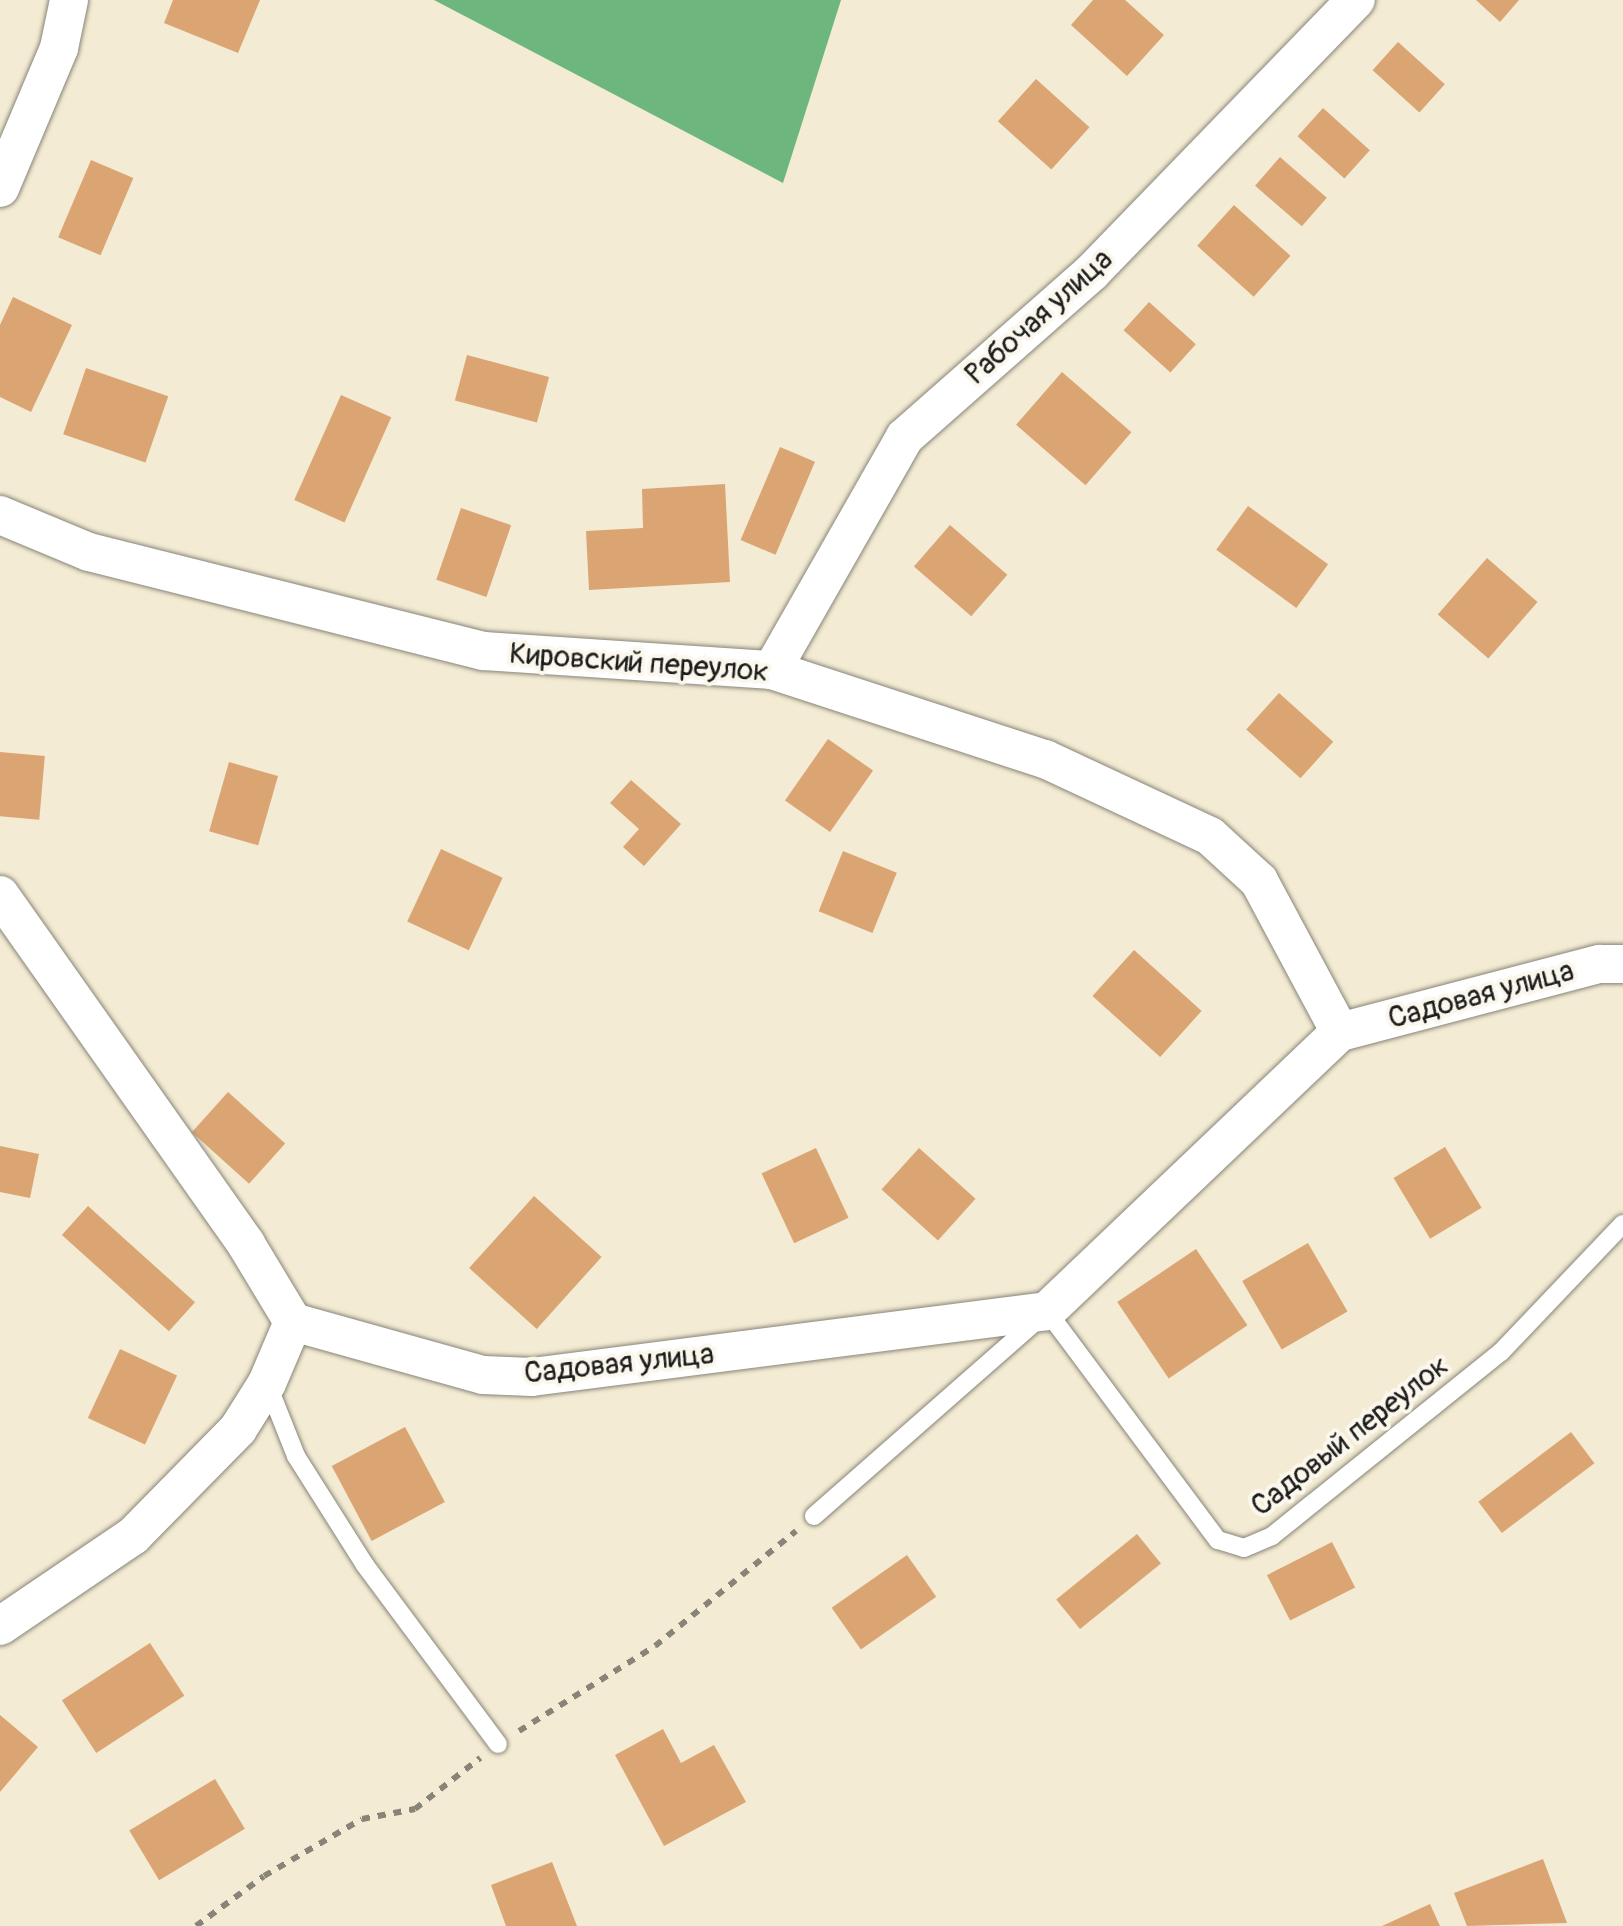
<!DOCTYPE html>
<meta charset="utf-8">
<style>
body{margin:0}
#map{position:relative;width:1623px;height:1926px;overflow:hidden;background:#f3ebd3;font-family:Pangolin,sans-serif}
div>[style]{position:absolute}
.forest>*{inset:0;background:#6db77e}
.building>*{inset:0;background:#dba573;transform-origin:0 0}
.path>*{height:6px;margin-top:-3px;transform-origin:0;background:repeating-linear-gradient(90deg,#888478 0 8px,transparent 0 16px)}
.roads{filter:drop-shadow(0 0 2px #888478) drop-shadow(0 0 2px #888478)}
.lane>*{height:18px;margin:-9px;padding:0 9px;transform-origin:9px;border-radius:9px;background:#fff}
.street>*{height:38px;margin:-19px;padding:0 19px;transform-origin:19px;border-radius:19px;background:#fff}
span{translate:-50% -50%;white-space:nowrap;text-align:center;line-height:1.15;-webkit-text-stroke:8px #fbf7ec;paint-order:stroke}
.street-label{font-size:30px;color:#1c1c1c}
</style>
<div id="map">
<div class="forest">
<div style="clip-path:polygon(434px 0,841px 0,783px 183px)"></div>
</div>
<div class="building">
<div style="clip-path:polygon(173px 0,260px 0,238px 53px,164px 23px)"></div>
<div style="clip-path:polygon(1093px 0,1125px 0,1164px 35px,1127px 76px,1071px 25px)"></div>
<div style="clip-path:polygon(1476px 0,1519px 0,1500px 22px)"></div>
<div style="left:1398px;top:42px;width:63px;height:38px;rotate:42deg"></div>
<div style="left:1036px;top:79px;width:72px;height:57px;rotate:42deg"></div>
<div style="left:1323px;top:108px;width:63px;height:38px;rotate:42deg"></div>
<div style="left:1280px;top:157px;width:62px;height:38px;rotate:41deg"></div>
<div style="left:91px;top:160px;width:46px;height:84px;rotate:23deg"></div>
<div style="left:1234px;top:205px;width:76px;height:55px;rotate:42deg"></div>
<div style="clip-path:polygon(13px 297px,72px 325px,31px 412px,0 397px,0 325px)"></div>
<div style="left:1149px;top:302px;width:63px;height:38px;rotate:42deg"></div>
<div style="left:467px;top:355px;width:85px;height:47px;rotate:15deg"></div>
<div style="left:86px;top:368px;width:87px;height:70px;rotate:19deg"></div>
<div style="left:1062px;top:372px;width:92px;height:70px;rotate:41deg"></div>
<div style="left:341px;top:395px;width:55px;height:115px;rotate:24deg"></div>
<div style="left:780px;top:447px;width:38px;height:101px;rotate:23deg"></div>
<div style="clip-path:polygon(725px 484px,730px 582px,589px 590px,586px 531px,643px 528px,642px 489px)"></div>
<div style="left:1248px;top:506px;width:99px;height:54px;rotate:36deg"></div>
<div style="left:461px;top:508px;width:53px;height:76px;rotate:19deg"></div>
<div style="left:950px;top:525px;width:76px;height:55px;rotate:41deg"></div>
<div style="left:1487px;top:558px;width:67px;height:75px;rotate:41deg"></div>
<div style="left:1279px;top:693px;width:73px;height:49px;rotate:42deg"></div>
<div style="left:828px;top:739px;width:55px;height:75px;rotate:35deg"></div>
<div style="left:0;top:752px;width:45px;height:64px;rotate:5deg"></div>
<div style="left:229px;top:762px;width:51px;height:72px;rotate:16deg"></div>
<div style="clip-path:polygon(631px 780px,681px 824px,644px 866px,623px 847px,639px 829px,610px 803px)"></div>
<div style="left:441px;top:849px;width:68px;height:80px;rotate:25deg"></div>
<div style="left:843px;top:851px;width:58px;height:65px;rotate:22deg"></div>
<div style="left:1134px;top:950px;width:91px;height:62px;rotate:42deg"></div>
<div style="left:228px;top:1092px;width:77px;height:54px;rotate:42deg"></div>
<div style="clip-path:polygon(0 1146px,39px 1154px,30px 1198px,0 1192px)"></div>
<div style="left:1445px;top:1147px;width:71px;height:60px;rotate:59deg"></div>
<div style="left:816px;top:1148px;width:77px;height:60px;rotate:65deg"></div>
<div style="left:919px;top:1148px;width:76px;height:56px;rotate:42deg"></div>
<div style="left:534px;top:1196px;width:91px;height:97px;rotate:42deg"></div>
<div style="left:88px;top:1206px;width:144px;height:39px;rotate:42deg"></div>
<div style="left:1308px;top:1243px;width:79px;height:76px;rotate:60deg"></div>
<div style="left:1196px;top:1249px;width:92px;height:95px;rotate:56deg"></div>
<div style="left:120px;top:1349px;width:63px;height:76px;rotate:25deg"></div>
<div style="left:405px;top:1427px;width:85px;height:83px;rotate:62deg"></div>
<div style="left:1571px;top:1432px;width:39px;height:116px;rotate:53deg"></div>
<div style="left:1137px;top:1534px;width:38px;height:104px;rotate:51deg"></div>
<div style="left:1332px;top:1542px;width:51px;height:73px;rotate:63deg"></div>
<div style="left:907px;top:1555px;width:51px;height:92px;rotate:55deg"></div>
<div style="left:150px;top:1643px;width:63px;height:105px;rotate:57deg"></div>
<div style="clip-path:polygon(0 1715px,38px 1747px,0 1792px)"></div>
<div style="clip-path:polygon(663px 1729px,681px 1763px,714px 1745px,746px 1802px,664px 1846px,615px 1755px)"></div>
<div style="left:215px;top:1779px;width:58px;height:100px;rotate:59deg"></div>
<div style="clip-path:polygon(1543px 1859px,1567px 1923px,1467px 1926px,1454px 1893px)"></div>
<div style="clip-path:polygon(552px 1862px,577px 1926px,506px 1926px,491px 1885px)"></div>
<div style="clip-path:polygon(1430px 1904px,1440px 1926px,1382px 1926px)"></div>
</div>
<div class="path">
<div style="left:519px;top:1731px;width:160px;rotate:-32deg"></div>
<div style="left:655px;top:1646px;width:182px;rotate:-39.2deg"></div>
<div style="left:196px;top:1926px;width:84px;rotate:-36.3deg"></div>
<div style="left:264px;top:1876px;width:113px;rotate:-30.2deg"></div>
<div style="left:362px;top:1819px;width:54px;rotate:-10.7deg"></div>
<div style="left:415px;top:1809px;width:83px;rotate:-38.1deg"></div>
</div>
<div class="roads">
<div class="lane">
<div style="left:267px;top:1383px;width:79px;rotate:68.3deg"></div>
<div style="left:296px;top:1456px;width:129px;rotate:57.7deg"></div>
<div style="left:365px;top:1565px;width:223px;rotate:53.4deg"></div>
<div style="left:814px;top:1516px;width:310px;rotate:-41.3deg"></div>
<div style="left:1047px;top:1311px;width:286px;rotate:53.3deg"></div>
<div style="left:1218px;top:1540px;width:27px;rotate:17deg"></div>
<div style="left:1244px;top:1548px;width:30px;rotate:-23deg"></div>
<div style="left:1272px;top:1536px;width:294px;rotate:-38.8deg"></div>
<div style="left:1501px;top:1352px;width:177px;rotate:-46.4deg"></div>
</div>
<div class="street">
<div style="left:0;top:188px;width:152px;rotate:-67.1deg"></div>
<div style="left:59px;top:48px;width:49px;rotate:-78.2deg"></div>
<div style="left:0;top:515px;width:96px;rotate:22.6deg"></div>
<div style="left:89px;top:552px;width:407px;rotate:14.1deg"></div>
<div style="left:484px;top:651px;width:289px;rotate:3.8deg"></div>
<div style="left:772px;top:670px;width:287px;rotate:18.1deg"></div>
<div style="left:1045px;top:759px;width:182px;rotate:25deg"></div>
<div style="left:1210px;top:836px;width:67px;rotate:42.6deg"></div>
<div style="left:1259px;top:881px;width:171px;rotate:61.8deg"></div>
<div style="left:772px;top:670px;width:268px;rotate:-60.3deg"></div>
<div style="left:905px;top:437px;width:249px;rotate:-41.4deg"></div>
<div style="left:1092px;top:272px;width:379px;rotate:-45.9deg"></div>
<div style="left:0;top:895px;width:427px;rotate:54.8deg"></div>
<div style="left:246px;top:1244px;width:91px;rotate:58.9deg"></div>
<div style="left:293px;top:1322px;width:197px;rotate:15.6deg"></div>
<div style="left:483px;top:1375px;width:49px;rotate:2.3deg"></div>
<div style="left:532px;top:1377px;width:519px;rotate:-7.3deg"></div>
<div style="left:1047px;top:1311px;width:405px;rotate:-43.6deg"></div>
<div style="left:1340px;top:1032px;width:269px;rotate:-14.7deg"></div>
<div style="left:1600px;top:964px;width:23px"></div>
<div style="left:0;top:1626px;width:161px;rotate:-34.1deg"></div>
<div style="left:133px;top:1536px;width:150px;rotate:-45.5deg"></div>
<div style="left:238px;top:1429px;width:54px;rotate:-57.8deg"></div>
<div style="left:267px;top:1383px;width:66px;rotate:-66.9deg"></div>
</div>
</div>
<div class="street-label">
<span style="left:1039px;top:317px;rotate:-42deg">Рабочая улица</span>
<span style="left:639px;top:663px;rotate:4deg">Кировский переулок</span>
<span style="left:1481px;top:995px;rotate:-15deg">Садовая улица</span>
<span style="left:619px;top:1364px;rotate:-6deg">Садовая улица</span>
<span style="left:1350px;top:1436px;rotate:-38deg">Садовый переулок</span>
</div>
</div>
